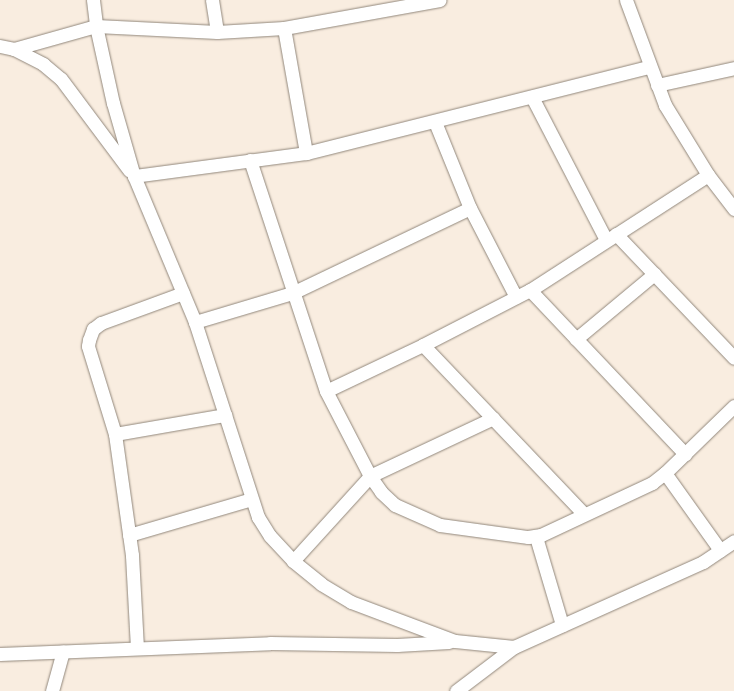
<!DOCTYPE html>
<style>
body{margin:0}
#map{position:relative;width:734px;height:691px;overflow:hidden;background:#f9ede0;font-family:"Noto Sans",sans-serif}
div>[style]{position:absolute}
.roads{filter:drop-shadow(0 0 1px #91877b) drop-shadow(0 0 1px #91877b)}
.street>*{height:13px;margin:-6.5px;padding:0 6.5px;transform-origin:6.5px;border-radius:6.5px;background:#fff}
span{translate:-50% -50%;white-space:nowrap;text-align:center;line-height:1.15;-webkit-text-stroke:3px #fffcfa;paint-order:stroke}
</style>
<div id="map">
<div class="roads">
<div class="street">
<div style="left:93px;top:0;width:26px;rotate:83deg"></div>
<div style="left:96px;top:26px;width:79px;rotate:77.6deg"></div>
<div style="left:113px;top:103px;width:76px;rotate:74deg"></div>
<div style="left:134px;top:176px;width:158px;rotate:67.3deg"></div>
<div style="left:195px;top:322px;width:205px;rotate:72.1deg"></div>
<div style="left:258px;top:517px;width:22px;rotate:58deg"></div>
<div style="left:270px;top:536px;width:34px;rotate:47deg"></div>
<div style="left:293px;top:561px;width:36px;rotate:39deg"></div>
<div style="left:321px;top:584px;width:35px;rotate:31deg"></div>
<div style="left:351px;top:602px;width:111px;rotate:20.6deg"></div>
<div style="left:455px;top:641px;width:59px;rotate:5.8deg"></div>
<div style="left:212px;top:0;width:32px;rotate:81deg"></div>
<div style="left:626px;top:0;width:112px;rotate:69.6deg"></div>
<div style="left:665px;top:105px;width:82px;rotate:58.4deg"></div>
<div style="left:708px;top:175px;width:43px;rotate:52.6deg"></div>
<div style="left:284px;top:28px;width:127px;rotate:80deg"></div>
<div style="left:0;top:46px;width:14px;rotate:12deg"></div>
<div style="left:14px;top:49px;width:33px;rotate:27deg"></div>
<div style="left:43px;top:64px;width:23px;rotate:40deg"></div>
<div style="left:61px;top:79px;width:114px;rotate:53.2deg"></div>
<div style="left:14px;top:49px;width:85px;rotate:-15.7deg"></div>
<div style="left:96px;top:26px;width:121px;rotate:2.8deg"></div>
<div style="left:217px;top:32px;width:67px;rotate:-3.4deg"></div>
<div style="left:284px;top:28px;width:158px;rotate:-10.2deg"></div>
<div style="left:657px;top:85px;width:79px;rotate:-12.4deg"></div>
<div style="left:532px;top:97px;width:161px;rotate:62.6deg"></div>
<div style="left:435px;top:122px;width:93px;rotate:67.9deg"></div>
<div style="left:470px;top:208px;width:100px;rotate:62.7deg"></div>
<div style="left:250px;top:160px;width:243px;rotate:71.8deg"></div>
<div style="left:708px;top:175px;width:212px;rotate:147.1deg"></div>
<div style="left:530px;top:290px;width:120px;rotate:152.8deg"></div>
<div style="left:423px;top:345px;width:107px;rotate:154.6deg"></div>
<div style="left:326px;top:391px;width:96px;rotate:62.6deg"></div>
<div style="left:370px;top:476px;width:19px;rotate:55deg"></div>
<div style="left:381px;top:492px;width:19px;rotate:43deg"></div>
<div style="left:395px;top:505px;width:49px;rotate:24deg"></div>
<div style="left:440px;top:525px;width:89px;rotate:7.8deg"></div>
<div style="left:528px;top:537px;width:13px;rotate:-9deg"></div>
<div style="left:541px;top:535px;width:123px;rotate:-25.1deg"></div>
<div style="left:652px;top:483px;width:16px;rotate:-38deg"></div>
<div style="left:665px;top:473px;width:96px;rotate:-44.2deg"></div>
<div style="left:134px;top:176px;width:174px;rotate:-7.6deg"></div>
<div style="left:306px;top:153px;width:354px;rotate:-14.1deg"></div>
<div style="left:616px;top:234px;width:171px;rotate:46.4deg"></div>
<div style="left:530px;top:290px;width:226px;rotate:46.6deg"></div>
<div style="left:195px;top:322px;width:101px;rotate:-16.6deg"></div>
<div style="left:292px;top:293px;width:197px;rotate:-25.5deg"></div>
<div style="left:576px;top:339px;width:102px;rotate:-39.8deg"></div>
<div style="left:423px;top:345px;width:233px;rotate:46.4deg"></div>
<div style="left:115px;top:434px;width:112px;rotate:-9.8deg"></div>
<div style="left:665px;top:473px;width:95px;rotate:54.5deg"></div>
<div style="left:129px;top:535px;width:127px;rotate:-16.4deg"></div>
<div style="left:536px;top:537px;width:92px;rotate:73.5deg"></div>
<div style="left:293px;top:561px;width:115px;rotate:-47.8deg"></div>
<div style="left:370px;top:476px;width:136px;rotate:-25.2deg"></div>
<div style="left:137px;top:648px;width:93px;rotate:-93.1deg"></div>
<div style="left:132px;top:555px;width:122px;rotate:-98deg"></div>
<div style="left:115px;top:434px;width:92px;rotate:-107.1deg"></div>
<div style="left:88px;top:346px;width:6px;rotate:-81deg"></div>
<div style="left:89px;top:340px;width:12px;rotate:-70deg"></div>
<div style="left:93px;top:329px;width:10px;rotate:-37deg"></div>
<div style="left:101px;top:323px;width:87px;rotate:-20.1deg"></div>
<div style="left:0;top:654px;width:270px;rotate:-2.3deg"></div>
<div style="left:270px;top:643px;width:127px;rotate:0.9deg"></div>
<div style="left:397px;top:645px;width:52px;rotate:-3.3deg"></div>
<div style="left:52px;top:691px;width:41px;rotate:-74.6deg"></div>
<div style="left:456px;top:691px;width:73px;rotate:-37.2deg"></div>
<div style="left:514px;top:647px;width:207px;rotate:-24.2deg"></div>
<div style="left:703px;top:562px;width:37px;rotate:-34deg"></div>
</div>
</div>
</div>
